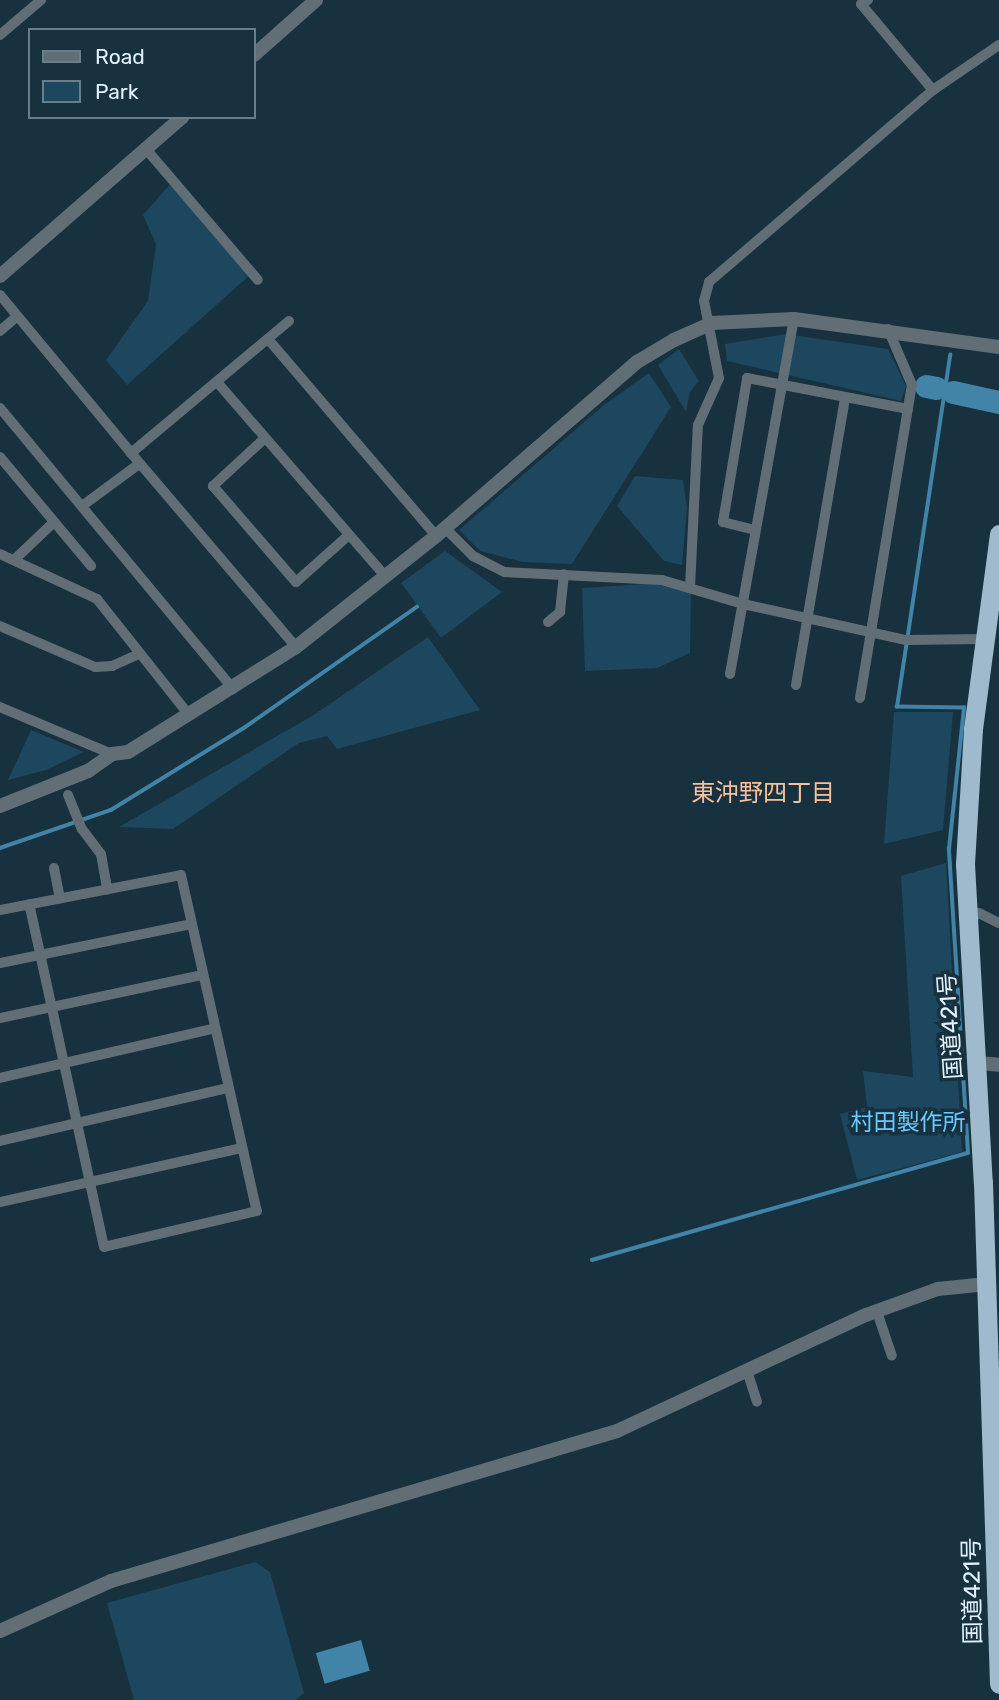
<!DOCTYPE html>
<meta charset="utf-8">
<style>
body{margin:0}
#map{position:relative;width:999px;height:1700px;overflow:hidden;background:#17313f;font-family:Rubik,"Noto Sans JP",sans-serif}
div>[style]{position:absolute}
.green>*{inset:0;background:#1c475e}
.water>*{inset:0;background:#4184a8;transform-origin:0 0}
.stream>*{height:3.5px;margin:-1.75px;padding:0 1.75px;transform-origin:1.75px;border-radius:1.75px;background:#4184a8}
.river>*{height:23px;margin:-11.5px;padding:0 11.5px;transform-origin:11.5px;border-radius:11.5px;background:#4184a8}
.minor>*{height:10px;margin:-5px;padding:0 5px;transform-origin:5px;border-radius:5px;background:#626e75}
.tertiary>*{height:14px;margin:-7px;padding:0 7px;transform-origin:7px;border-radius:7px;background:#626e75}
.trunk>*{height:19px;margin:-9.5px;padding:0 9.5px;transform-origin:9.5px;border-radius:9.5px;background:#9fbacc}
span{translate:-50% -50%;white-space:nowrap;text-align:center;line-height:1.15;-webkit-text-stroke:7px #17313f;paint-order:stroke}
.street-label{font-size:23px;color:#e2f1fb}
.park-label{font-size:23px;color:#69caff}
.neighbourhood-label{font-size:24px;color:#f8c19c}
.legend{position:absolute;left:28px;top:28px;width:228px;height:91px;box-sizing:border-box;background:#17313f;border:2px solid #687e8a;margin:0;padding:9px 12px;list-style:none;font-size:21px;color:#e2f1fb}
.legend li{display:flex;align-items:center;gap:14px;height:35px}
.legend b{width:35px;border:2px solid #687e8a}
</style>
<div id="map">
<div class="green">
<div style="clip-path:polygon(173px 181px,252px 273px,127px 385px,106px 360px,148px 301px,156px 244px,143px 215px)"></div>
<div style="clip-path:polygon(786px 334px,888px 349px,906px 386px,901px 401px,727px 361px,725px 344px)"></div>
<div style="clip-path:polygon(679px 349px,699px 381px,690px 392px,686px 412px,658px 365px)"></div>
<div style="clip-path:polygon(649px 373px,671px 407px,572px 564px,523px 562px,480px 551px,459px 530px,604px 405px)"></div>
<div style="clip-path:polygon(635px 476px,683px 480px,687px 508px,682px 565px,664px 561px,617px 506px)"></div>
<div style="clip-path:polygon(445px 551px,502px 592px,441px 638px,401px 583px)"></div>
<div style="clip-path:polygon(662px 583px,691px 591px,690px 653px,657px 668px,585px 671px,582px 588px)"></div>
<div style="clip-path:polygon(428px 637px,480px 710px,337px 749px,327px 736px,299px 743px,173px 829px,119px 827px,312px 716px)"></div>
<div style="clip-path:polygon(894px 712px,953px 712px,943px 830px,884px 844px)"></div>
<div style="clip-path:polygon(31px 730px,84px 752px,46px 770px,8px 780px)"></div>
<div style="clip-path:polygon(946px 863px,962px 1152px,857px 1180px,840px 1114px,867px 1107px,863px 1071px,913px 1077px,901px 876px)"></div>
<div style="clip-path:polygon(255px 1562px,270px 1572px,304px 1693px,296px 1700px,134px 1700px,107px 1603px)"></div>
</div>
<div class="water">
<div style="left:361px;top:1640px;width:32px;height:47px;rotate:74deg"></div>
</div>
<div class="stream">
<div style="left:0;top:848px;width:117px;rotate:-18.9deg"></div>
<div style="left:111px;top:810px;width:156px;rotate:-31.7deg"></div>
<div style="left:244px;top:728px;width:211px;rotate:-35deg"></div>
<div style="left:592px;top:1260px;width:391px;rotate:-15.9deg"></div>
<div style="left:968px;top:1153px;width:305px;rotate:-93.6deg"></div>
<div style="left:949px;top:849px;width:142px;rotate:-83.9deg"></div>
<div style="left:964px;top:708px;width:67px;rotate:-179.1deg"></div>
<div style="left:897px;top:707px;width:356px;rotate:-81.4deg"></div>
</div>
<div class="river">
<div style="left:926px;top:386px;width:10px;rotate:11deg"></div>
<div style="left:953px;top:392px;width:47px;rotate:12.3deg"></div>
</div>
<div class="minor">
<div style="left:868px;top:0;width:8px;rotate:150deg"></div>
<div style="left:861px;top:4px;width:112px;rotate:50.1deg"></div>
<div style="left:0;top:35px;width:54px;rotate:-40.5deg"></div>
<div style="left:146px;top:149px;width:172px;rotate:49.5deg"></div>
<div style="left:0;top:295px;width:205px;rotate:50.3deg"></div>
<div style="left:289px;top:321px;width:206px;rotate:140.1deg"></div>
<div style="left:131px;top:453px;width:255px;rotate:49.6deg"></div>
<div style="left:0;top:331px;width:23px;rotate:-41deg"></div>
<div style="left:268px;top:339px;width:259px;rotate:49.5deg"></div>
<div style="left:217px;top:382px;width:257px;rotate:49.1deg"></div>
<div style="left:0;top:408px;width:365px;rotate:50.3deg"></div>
<div style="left:265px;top:438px;width:71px;rotate:137.3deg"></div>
<div style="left:213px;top:486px;width:127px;rotate:49.2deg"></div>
<div style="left:296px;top:582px;width:71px;rotate:-41.6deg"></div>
<div style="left:0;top:457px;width:142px;rotate:50.1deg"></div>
<div style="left:82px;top:506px;width:71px;rotate:-36.4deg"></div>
<div style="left:445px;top:528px;width:40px;rotate:45deg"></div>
<div style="left:473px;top:556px;width:36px;rotate:27deg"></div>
<div style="left:505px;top:572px;width:157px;rotate:2.9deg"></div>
<div style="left:662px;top:580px;width:84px;rotate:16.5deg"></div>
<div style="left:743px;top:604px;width:167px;rotate:12.5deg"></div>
<div style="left:906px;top:640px;width:78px;rotate:-0.7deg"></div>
<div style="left:755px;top:530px;width:33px;rotate:-166deg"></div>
<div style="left:723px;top:522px;width:146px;rotate:-80.5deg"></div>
<div style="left:747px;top:378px;width:164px;rotate:10.9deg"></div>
<div style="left:0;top:554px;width:107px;rotate:24.9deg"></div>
<div style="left:97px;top:599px;width:147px;rotate:51.6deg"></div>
<div style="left:14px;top:560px;width:55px;rotate:-43.5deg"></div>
<div style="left:690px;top:587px;width:162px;rotate:-87.2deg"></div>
<div style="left:698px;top:425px;width:51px;rotate:-65.9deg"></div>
<div style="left:719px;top:378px;width:78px;rotate:-101deg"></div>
<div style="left:704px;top:301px;width:20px;rotate:-75deg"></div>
<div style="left:709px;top:282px;width:295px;rotate:-40.6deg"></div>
<div style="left:933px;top:90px;width:80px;rotate:-34.3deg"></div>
<div style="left:548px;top:622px;width:16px;rotate:-40deg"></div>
<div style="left:560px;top:612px;width:38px;rotate:-84deg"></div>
<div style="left:0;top:626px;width:103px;rotate:23.3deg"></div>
<div style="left:95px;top:667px;width:17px;rotate:-3deg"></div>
<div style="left:112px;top:666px;width:30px;rotate:-24deg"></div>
<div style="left:730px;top:674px;width:361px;rotate:-79.8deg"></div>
<div style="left:796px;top:685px;width:292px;rotate:-80.3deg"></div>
<div style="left:860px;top:698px;width:317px;rotate:-80.6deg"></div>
<div style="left:912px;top:385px;width:61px;rotate:-113.2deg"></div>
<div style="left:0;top:707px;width:121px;rotate:22.8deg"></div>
<div style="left:68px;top:795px;width:37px;rotate:68deg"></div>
<div style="left:82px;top:829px;width:31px;rotate:53deg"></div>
<div style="left:101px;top:854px;width:36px;rotate:80deg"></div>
<div style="left:54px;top:868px;width:31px;rotate:79deg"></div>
<div style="left:0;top:910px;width:184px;rotate:-10.9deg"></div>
<div style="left:181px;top:875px;width:344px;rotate:77.3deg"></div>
<div style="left:257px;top:1211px;width:157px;rotate:166.8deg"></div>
<div style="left:104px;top:1247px;width:351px;rotate:-102.3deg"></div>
<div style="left:969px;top:920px;width:12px;rotate:-35deg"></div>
<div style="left:979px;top:913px;width:22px;rotate:27deg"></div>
<div style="left:0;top:963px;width:195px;rotate:-11.5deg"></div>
<div style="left:0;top:1018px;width:207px;rotate:-12deg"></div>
<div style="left:0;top:1078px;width:219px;rotate:-13deg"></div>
<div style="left:0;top:1141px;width:233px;rotate:-13.1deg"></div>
<div style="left:0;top:1202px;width:248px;rotate:-12.6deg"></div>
<div style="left:877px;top:1312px;width:46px;rotate:71.2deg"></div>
<div style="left:748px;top:1374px;width:29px;rotate:72deg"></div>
</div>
<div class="tertiary">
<div style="left:254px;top:55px;width:83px;rotate:-41.6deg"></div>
<div style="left:0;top:276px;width:242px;rotate:-41.1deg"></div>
<div style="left:0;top:806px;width:95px;rotate:-21.7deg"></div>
<div style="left:88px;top:771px;width:29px;rotate:-35deg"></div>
<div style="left:112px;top:754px;width:16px;rotate:-7deg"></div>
<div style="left:128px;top:752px;width:198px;rotate:-32deg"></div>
<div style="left:296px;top:647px;width:179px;rotate:-38.4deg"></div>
<div style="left:436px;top:536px;width:266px;rotate:-40.9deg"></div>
<div style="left:637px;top:362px;width:43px;rotate:-30.7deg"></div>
<div style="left:674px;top:340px;width:42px;rotate:-24.1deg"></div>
<div style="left:712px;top:323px;width:82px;rotate:-2.8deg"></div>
<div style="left:794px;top:319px;width:207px;rotate:7.8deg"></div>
<div style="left:978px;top:1063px;width:21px;rotate:5deg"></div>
<div style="left:0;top:1631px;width:122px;rotate:-24.2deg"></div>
<div style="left:111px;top:1581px;width:528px;rotate:-16.51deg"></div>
<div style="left:617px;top:1431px;width:275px;rotate:-25deg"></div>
<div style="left:866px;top:1315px;width:77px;rotate:-19.9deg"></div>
<div style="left:938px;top:1289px;width:49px;rotate:-5.8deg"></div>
</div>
<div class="trunk">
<div style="left:999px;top:534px;width:197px;rotate:97.6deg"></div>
<div style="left:973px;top:729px;width:135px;rotate:93.4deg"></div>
<div style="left:965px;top:864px;width:320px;rotate:86.8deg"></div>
<div style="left:983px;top:1183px;width:501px;rotate:88.17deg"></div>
</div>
<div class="street-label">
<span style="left:950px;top:1026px;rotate:-94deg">国道421号</span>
<span style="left:972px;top:1591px;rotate:-91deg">国道421号</span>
</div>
<div class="park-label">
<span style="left:908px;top:1122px">村田製作所</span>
</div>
<div class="neighbourhood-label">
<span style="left:763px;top:794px">東沖野四丁目</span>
</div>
<ul class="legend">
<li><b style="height:9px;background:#626e75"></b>Road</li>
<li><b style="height:19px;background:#1c475e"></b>Park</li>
</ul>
</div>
